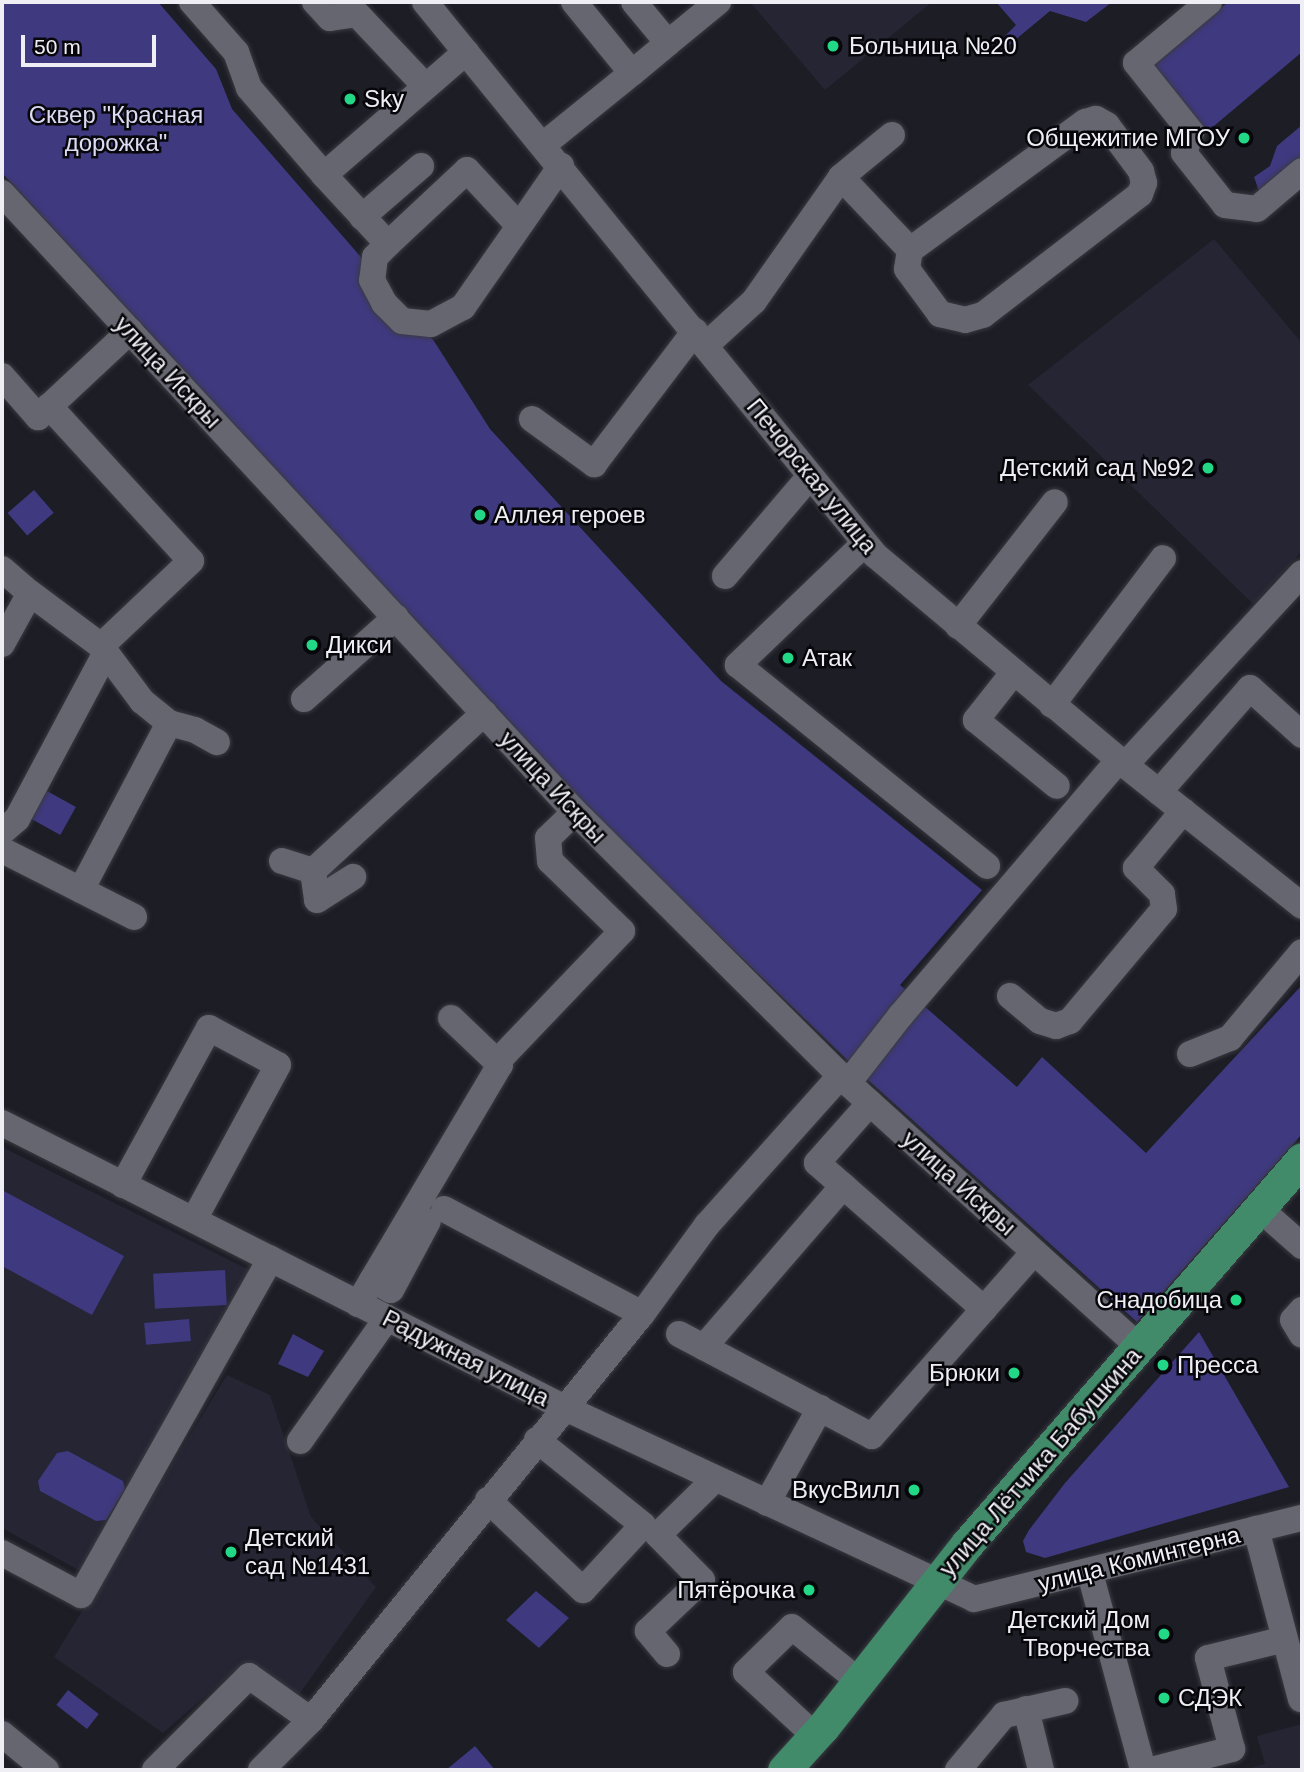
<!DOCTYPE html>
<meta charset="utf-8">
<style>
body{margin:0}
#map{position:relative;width:1304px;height:1772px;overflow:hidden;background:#1c1d25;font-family:Helvetica,sans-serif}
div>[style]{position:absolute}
.built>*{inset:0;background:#252533}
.green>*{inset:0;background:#3f397f;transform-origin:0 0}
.roads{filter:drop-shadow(0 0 2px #3a3a41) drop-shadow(0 0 2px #3a3a41)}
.minor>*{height:26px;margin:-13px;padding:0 13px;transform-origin:13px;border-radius:13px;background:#666670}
.major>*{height:33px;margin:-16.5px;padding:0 16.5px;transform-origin:16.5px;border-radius:16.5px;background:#418a6a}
.dots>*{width:19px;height:19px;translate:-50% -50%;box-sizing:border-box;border:4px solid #07070b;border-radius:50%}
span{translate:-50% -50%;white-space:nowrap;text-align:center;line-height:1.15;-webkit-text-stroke:5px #07070b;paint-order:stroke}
.poi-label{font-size:24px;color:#eeeef4}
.left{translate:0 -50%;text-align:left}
.right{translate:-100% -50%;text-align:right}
.park-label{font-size:24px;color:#dbdcf3}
.street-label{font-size:24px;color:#eeeef4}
.frame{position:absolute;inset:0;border:4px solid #eeeef4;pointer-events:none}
.scale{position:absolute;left:21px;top:35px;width:135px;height:32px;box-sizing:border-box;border:4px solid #eeeef4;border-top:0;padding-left:9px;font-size:21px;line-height:24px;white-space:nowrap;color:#eeeef4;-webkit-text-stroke:5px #07070b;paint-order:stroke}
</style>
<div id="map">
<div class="built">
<div style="clip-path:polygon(750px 2px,932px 2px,825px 90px)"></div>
<div style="clip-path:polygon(1214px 239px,1302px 343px,1302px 551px,1253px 604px,1028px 385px)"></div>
<div style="clip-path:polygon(2px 1147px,254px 1272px,82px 1572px,2px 1528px)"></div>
<div style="clip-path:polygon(227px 1375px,270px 1395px,311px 1517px,376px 1587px,295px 1700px,243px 1663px,163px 1733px,54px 1657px)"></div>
<div style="clip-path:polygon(1302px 1724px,1302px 1770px,1243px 1770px,1265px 1764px,1257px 1736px)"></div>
</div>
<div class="green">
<div style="clip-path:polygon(2px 2px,158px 2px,216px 69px,232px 109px,434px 341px,490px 429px,721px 681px,982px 890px,900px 985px,1017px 1087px,1042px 1057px,1146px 1153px,1302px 985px,1302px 1134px,1137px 1322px,868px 1080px,592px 813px,2px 173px)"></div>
<div style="clip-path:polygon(996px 2px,1112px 2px,1086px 22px,1050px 11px,1009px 45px,1004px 37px,1016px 25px)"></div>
<div style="clip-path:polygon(1228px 2px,1302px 2px,1302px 52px,1202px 136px,1150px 66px)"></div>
<div style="clip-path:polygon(1302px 125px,1302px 162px,1259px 191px,1254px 177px,1270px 166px,1277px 146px)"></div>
<div style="left:34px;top:490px;width:30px;height:35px;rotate:49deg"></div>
<div style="left:47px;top:791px;width:33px;height:32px;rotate:29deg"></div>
<div style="clip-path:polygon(2px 1190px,124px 1256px,92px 1315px,2px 1266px)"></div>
<div style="left:225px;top:1270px;width:35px;height:72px;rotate:87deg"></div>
<div style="left:189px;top:1319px;width:22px;height:45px;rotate:85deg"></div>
<div style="clip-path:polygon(1199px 1332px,1289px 1487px,1045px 1558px,1026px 1552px,1023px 1541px,1029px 1530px,1065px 1483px)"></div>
<div style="clip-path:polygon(293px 1334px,324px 1351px,308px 1377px,278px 1364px)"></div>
<div style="clip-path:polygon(68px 1451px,123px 1481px,125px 1489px,106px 1520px,96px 1521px,40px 1491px,38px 1481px,57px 1453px)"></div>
<div style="clip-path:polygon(536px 1591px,569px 1618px,539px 1648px,506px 1620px)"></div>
<div style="left:68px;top:1690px;width:39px;height:19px;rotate:38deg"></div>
<div style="clip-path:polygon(475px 1746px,495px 1770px,446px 1770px)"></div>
</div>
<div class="roads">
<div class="minor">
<div style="left:192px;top:2px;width:67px;rotate:48.7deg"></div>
<div style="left:236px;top:52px;width:38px;rotate:70deg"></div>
<div style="left:249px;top:88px;width:115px;rotate:49.2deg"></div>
<div style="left:324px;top:175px;width:188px;rotate:-40.9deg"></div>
<div style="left:315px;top:2px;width:22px;rotate:47deg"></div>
<div style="left:330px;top:18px;width:27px;rotate:-8deg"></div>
<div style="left:357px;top:14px;width:100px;rotate:46.6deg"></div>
<div style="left:425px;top:2px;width:713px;rotate:50.86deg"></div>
<div style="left:875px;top:555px;width:326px;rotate:40deg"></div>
<div style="left:1125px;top:765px;width:226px;rotate:38.5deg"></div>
<div style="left:1209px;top:2px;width:95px;rotate:140.1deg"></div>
<div style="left:1136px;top:63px;width:88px;rotate:51.4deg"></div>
<div style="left:1191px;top:132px;width:22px;rotate:108deg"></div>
<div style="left:1184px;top:153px;width:66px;rotate:51.7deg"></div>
<div style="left:1225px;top:205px;width:32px;rotate:7deg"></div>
<div style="left:1257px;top:209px;width:59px;rotate:-40.2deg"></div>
<div style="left:668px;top:43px;width:65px;rotate:-39.4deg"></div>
<div style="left:632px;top:73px;width:47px;rotate:-39.8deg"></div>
<div style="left:668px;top:43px;width:53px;rotate:-129.7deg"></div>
<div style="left:543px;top:145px;width:114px;rotate:-39deg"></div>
<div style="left:632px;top:73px;width:92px;rotate:-129.2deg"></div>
<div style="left:324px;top:175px;width:94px;rotate:47.2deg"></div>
<div style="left:388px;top:244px;width:108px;rotate:-43.1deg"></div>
<div style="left:467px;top:170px;width:76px;rotate:47.1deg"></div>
<div style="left:841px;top:177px;width:66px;rotate:-39.5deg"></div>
<div style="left:2px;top:193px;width:843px;rotate:47.21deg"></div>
<div style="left:575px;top:812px;width:385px;rotate:44.8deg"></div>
<div style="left:848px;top:1083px;width:393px;rotate:42.2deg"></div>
<div style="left:362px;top:217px;width:78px;rotate:-40.8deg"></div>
<div style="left:388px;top:244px;width:18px;rotate:135deg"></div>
<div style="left:375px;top:257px;width:23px;rotate:97deg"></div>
<div style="left:372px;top:280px;width:26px;rotate:62deg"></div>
<div style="left:384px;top:303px;width:25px;rotate:45deg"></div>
<div style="left:402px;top:321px;width:29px;rotate:6deg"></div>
<div style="left:431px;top:324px;width:36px;rotate:-28deg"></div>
<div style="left:463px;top:307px;width:172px;rotate:-55.2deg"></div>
<div style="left:706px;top:345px;width:65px;rotate:-42.5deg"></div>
<div style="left:754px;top:301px;width:151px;rotate:-54.9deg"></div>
<div style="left:841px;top:177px;width:100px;rotate:46.6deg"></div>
<div style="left:910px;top:250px;width:19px;rotate:99deg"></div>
<div style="left:907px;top:269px;width:56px;rotate:53.7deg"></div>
<div style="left:940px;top:314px;width:26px;rotate:13deg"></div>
<div style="left:965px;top:320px;width:19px;rotate:-16deg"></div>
<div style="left:983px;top:315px;width:198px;rotate:-37.6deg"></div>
<div style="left:1140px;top:194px;width:12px;rotate:-70deg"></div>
<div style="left:1144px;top:183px;width:12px;rotate:-104deg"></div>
<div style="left:1141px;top:171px;width:57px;rotate:-126.5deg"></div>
<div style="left:1107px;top:125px;width:13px;rotate:-151deg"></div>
<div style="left:1096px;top:119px;width:11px;rotate:165deg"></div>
<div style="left:1085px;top:122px;width:217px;rotate:143.8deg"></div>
<div style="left:2px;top:376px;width:55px;rotate:48.7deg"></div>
<div style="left:38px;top:417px;width:126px;rotate:-43.1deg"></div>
<div style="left:49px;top:406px;width:210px;rotate:47.5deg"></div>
<div style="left:191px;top:561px;width:124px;rotate:136.6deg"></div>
<div style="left:532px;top:419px;width:77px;rotate:36deg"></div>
<div style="left:594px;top:464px;width:167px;rotate:-52.8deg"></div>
<div style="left:864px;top:544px;width:175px;rotate:136.2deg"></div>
<div style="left:738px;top:665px;width:320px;rotate:38.9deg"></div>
<div style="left:2px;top:569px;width:37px;rotate:41deg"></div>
<div style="left:725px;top:576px;width:131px;rotate:-49.6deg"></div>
<div style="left:958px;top:626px;width:157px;rotate:-52deg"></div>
<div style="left:2px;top:644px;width:58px;rotate:-61.2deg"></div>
<div style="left:30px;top:593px;width:89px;rotate:36.7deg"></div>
<div style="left:101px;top:646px;width:69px;rotate:53.3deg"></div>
<div style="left:142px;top:701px;width:35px;rotate:39deg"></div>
<div style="left:169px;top:723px;width:27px;rotate:15deg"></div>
<div style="left:195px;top:730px;width:25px;rotate:29deg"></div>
<div style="left:1013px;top:673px;width:60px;rotate:128.2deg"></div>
<div style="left:976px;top:720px;width:104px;rotate:39.2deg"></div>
<div style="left:304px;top:699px;width:123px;rotate:-41.7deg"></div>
<div style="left:1052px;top:705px;width:184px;rotate:-52.9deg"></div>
<div style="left:1125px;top:765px;width:261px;rotate:-47.3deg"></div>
<div style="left:1159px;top:792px;width:138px;rotate:-48.8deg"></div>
<div style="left:1250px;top:688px;width:70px;rotate:42.1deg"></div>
<div style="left:2px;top:832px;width:20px;rotate:-41deg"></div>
<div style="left:17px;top:819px;width:189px;rotate:-61.9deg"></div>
<div style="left:2px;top:850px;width:148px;rotate:26.9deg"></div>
<div style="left:282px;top:861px;width:33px;rotate:18deg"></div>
<div style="left:313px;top:871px;width:233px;rotate:-42.7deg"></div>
<div style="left:313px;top:871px;width:29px;rotate:82deg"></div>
<div style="left:317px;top:900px;width:43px;rotate:-32.6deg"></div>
<div style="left:81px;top:890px;width:189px;rotate:-62.2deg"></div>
<div style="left:1010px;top:996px;width:39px;rotate:40deg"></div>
<div style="left:1040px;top:1021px;width:17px;rotate:17deg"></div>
<div style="left:1056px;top:1026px;width:15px;rotate:-20deg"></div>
<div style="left:1070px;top:1021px;width:146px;rotate:-50deg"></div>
<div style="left:1164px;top:909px;width:15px;rotate:-98deg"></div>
<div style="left:1162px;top:894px;width:37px;rotate:-135deg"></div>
<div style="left:1136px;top:868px;width:74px;rotate:-50.5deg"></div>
<div style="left:451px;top:1018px;width:64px;rotate:43.7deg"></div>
<div style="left:1190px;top:1054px;width:43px;rotate:-21.8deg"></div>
<div style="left:1230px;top:1038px;width:112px;rotate:-50.1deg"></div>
<div style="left:848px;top:1083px;width:86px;rotate:-52.1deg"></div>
<div style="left:901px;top:1015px;width:335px;rotate:-49.5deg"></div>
<div style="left:870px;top:1103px;width:80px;rotate:131.5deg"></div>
<div style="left:817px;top:1163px;width:222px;rotate:41.2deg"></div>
<div style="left:2px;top:1123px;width:629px;rotate:26.85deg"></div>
<div style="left:563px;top:1407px;width:454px;rotate:25deg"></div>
<div style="left:974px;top:1599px;width:338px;rotate:-13.9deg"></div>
<div style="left:123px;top:1185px;width:179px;rotate:-61.3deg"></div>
<div style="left:209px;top:1028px;width:78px;rotate:28.2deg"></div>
<div style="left:278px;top:1065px;width:176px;rotate:118.5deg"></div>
<div style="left:444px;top:1209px;width:224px;rotate:27.9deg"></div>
<div style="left:1260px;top:1209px;width:56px;rotate:41.4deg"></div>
<div style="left:372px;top:1280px;width:21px;rotate:28deg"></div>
<div style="left:391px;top:1290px;width:78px;rotate:-61.8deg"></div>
<div style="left:358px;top:1304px;width:278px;rotate:-59.3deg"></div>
<div style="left:500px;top:1065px;width:4px;rotate:-135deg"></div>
<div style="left:497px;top:1062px;width:181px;rotate:-46.3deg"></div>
<div style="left:622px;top:931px;width:100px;rotate:-135.8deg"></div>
<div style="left:550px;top:861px;width:23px;rotate:-95deg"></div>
<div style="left:548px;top:838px;width:37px;rotate:-44deg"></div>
<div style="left:1302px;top:1310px;width:13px;rotate:132deg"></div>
<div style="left:1293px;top:1320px;width:17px;rotate:59deg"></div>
<div style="left:679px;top:1334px;width:218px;rotate:27.9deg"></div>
<div style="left:872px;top:1436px;width:245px;rotate:-48.6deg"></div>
<div style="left:704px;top:1347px;width:213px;rotate:-49.2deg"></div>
<div style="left:300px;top:1441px;width:151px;rotate:-54.7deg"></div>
<div style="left:488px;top:1500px;width:131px;rotate:43.5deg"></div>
<div style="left:583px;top:1590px;width:88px;rotate:-47.3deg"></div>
<div style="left:643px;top:1525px;width:136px;rotate:-141.3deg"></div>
<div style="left:767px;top:1503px;width:109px;rotate:-60.8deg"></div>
<div style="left:1256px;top:1529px;width:176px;rotate:75.2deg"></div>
<div style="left:2px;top:1553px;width:89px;rotate:28deg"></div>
<div style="left:81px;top:1595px;width:386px;rotate:-60.6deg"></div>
<div style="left:1090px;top:1573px;width:204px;rotate:74.9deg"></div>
<div style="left:667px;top:1654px;width:30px;rotate:-130deg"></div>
<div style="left:648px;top:1631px;width:74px;rotate:-43.4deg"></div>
<div style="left:702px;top:1580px;width:63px;rotate:-134.4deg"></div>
<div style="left:658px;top:1535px;width:80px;rotate:-44.5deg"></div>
<div style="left:1026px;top:1709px;width:63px;rotate:76.2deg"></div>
<div style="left:2px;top:1734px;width:57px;rotate:39.3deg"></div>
<div style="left:815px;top:1736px;width:94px;rotate:-137.2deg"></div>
<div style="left:746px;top:1672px;width:64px;rotate:-44.4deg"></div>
<div style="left:792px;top:1627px;width:86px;rotate:38.9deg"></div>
<div style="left:155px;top:1770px;width:133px;rotate:-45deg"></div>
<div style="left:249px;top:1676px;width:76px;rotate:35.4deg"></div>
<div style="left:261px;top:1770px;width:71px;rotate:-45deg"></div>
<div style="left:311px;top:1720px;width:524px;rotate:-50.81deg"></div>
<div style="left:642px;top:1314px;width:110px;rotate:-53.9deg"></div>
<div style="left:707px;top:1225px;width:201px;rotate:-48.2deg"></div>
<div style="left:958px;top:1770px;width:72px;rotate:-50.1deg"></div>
<div style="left:1004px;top:1715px;width:63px;rotate:-12.9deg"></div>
<div style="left:1151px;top:1770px;width:84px;rotate:-14.5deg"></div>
<div style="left:1232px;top:1749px;width:94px;rotate:-104.8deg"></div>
<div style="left:1208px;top:1658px;width:79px;rotate:-13.9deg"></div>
</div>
<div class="major">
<div style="left:784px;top:1770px;width:58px;rotate:-47.8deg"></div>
<div style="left:823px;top:1727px;width:233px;rotate:-51.8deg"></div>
<div style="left:967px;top:1544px;width:510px;rotate:-48.97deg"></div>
</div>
</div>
<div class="dots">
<div style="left:833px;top:46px;background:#22d887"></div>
<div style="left:350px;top:99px;background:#22d887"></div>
<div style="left:1244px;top:138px;background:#22d887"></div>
<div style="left:1208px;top:468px;background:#22d887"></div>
<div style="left:480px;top:515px;background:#22d887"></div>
<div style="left:312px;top:645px;background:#22d887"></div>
<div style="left:788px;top:658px;background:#22d887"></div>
<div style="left:1236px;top:1300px;background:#22d887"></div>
<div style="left:1163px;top:1365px;background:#22d887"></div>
<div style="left:1014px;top:1373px;background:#22d887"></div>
<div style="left:914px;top:1490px;background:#22d887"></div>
<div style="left:231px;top:1552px;background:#22d887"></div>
<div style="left:809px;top:1590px;background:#22d887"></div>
<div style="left:1164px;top:1634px;background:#22d887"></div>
<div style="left:1164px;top:1698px;background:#22d887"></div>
</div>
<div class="poi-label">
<span class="left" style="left:849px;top:46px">Больница №20</span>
<span class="left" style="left:364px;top:99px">Sky</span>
<span class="right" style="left:1230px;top:138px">Общежитие МГОУ</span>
<span class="right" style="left:1194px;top:468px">Детский сад №92</span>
<span class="left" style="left:494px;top:515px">Аллея героев</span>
<span class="left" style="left:326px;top:645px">Дикси</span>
<span class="left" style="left:802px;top:658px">Атак</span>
<span class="right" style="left:1222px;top:1300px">Снадобица</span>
<span class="left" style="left:1177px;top:1365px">Пресса</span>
<span class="right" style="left:1000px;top:1373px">Брюки</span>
<span class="right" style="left:900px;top:1490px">ВкусВилл</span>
<span class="left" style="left:245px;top:1552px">Детский<br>сад №1431</span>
<span class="right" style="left:795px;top:1590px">Пятёрочка</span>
<span class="right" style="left:1150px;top:1634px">Детский Дом<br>Творчества</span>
<span class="left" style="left:1178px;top:1698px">СДЭК</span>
</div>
<div class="park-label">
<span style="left:116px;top:129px">Сквер "Красная<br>дорожка"</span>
</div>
<div class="street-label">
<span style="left:168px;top:372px;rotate:47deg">улица Искры</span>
<span style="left:812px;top:476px;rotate:51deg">Печорская улица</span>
<span style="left:553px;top:787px;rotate:47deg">улица Искры</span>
<span style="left:959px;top:1183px;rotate:42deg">улица Искры</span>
<span style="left:466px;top:1358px;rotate:27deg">Радужная улица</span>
<span style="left:1040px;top:1462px;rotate:-49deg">улица Лётчика Бабушкина</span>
<span style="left:1139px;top:1559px;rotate:-14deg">улица Коминтерна</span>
</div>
<div class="frame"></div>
<div class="scale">50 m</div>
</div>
